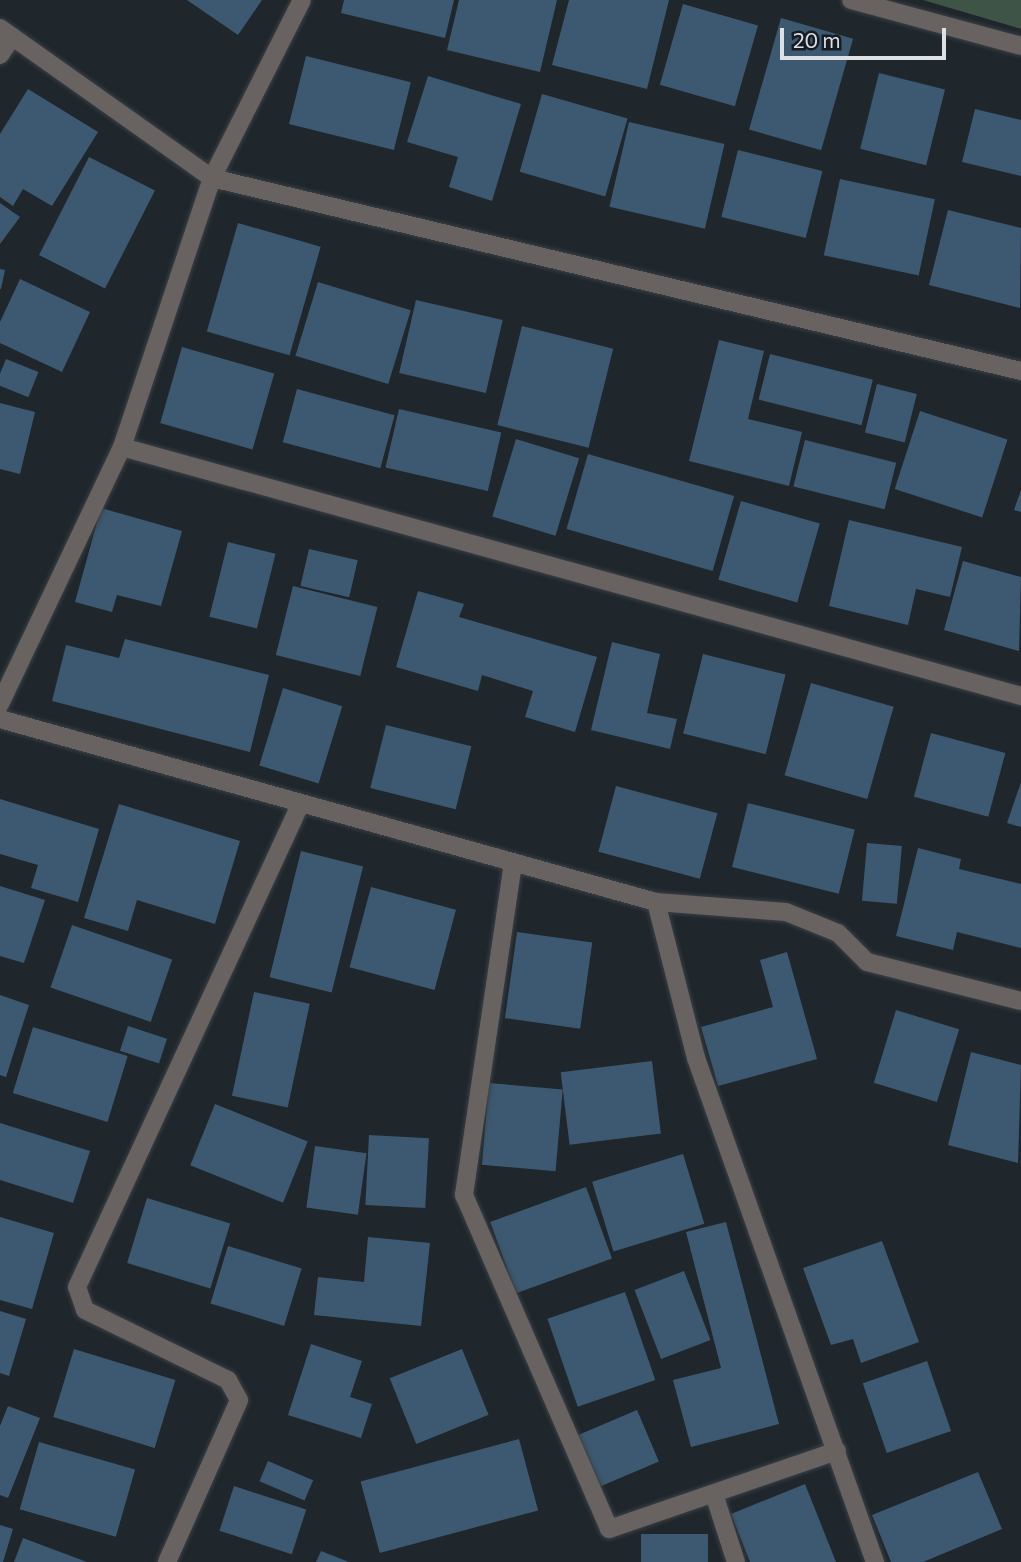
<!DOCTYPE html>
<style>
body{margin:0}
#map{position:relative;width:1021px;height:1562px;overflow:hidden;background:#1f262c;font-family:Commissioner,sans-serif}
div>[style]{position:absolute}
.green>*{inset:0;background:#3e5446}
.building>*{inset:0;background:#3d5971;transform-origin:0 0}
.roads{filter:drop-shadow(0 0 2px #3a4046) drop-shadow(0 0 2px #3a4046)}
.street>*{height:18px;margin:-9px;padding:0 9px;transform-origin:9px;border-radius:9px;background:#686361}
span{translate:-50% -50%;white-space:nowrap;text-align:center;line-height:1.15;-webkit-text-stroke:6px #161c22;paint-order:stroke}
.scale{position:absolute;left:780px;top:28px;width:166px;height:32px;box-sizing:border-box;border:4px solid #dde1e5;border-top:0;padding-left:9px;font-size:21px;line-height:24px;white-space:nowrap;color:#dde1e5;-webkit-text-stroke:5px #161c22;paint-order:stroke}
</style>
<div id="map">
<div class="green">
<div style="clip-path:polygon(923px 0,1021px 0,1021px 29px)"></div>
</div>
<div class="building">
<div style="clip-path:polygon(187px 0,262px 0,238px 35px)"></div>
<div style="clip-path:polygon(344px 0,454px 0,445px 38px,341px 13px)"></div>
<div style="clip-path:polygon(459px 0,557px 0,540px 72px,447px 50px)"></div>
<div style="clip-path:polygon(569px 0,669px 0,647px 89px,552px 65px)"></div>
<div style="left:683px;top:4px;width:78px;height:84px;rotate:16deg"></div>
<div style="left:781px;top:18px;width:75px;height:116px;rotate:16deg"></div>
<div style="left:306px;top:56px;width:108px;height:70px;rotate:14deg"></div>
<div style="left:879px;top:73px;width:68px;height:78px;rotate:14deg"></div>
<div style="clip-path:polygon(428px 76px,521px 104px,492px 201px,449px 187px,458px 157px,407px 142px)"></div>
<div style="clip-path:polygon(28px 89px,98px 132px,52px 206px,23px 189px,13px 206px,0 197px,0 134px)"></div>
<div style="left:542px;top:94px;width:89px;height:81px;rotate:16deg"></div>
<div style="clip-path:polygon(975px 109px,1021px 120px,1021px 176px,962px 162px)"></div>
<div style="left:629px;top:122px;width:98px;height:87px;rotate:13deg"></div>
<div style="left:738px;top:150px;width:87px;height:69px;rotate:14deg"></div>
<div style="left:89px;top:157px;width:74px;height:110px;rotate:27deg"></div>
<div style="left:840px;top:179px;width:97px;height:78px;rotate:12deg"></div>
<div style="clip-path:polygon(0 203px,20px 217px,0 244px)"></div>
<div style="clip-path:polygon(948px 210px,1021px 228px,1020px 308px,929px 285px)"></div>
<div style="left:238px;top:223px;width:86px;height:113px;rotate:16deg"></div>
<div style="clip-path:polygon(0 269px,5px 270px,1px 289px,0 289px)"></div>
<div style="clip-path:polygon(20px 279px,90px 312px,62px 372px,0 343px,0 322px)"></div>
<div style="left:318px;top:282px;width:97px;height:77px;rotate:17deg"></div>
<div style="left:416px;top:300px;width:89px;height:75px;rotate:13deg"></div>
<div style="left:522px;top:326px;width:94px;height:102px;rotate:14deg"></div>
<div style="clip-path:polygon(719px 340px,764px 351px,748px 419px,802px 432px,789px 486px,689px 461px)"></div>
<div style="left:182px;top:347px;width:96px;height:79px;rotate:16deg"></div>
<div style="left:770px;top:354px;width:106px;height:47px;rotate:14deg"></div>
<div style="left:6px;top:359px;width:35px;height:27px;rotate:22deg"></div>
<div style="left:877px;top:384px;width:41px;height:50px;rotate:14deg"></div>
<div style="left:297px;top:389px;width:101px;height:55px;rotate:15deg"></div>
<div style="clip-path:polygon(0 403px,35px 412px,20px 474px,0 469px)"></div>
<div style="left:399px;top:409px;width:105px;height:60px;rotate:13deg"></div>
<div style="left:920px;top:411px;width:92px;height:82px;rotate:18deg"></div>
<div style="left:516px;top:439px;width:66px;height:81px;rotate:17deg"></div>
<div style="left:805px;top:440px;width:94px;height:48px;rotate:14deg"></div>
<div style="left:588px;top:454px;width:152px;height:78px;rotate:16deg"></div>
<div style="clip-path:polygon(1021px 490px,1021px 512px,1014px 510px)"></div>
<div style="left:741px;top:501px;width:82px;height:82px;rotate:16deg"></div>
<div style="clip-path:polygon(101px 508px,182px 531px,161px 606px,117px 595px,112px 612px,75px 602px)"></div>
<div style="clip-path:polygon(849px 520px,962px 547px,950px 597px,916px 589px,908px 625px,829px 606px)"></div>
<div style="left:228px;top:542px;width:49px;height:77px;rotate:14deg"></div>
<div style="left:309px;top:549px;width:50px;height:38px;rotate:13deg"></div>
<div style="clip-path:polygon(963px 561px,1021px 577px,1019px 651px,944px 630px)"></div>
<div style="left:293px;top:586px;width:87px;height:71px;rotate:14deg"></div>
<div style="clip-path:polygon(418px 591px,464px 604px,459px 617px,597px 657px,575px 732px,525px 717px,533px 691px,482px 675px,478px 691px,396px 667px)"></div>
<div style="clip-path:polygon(125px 639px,269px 675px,250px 752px,52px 701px,66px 645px,119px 658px)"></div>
<div style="clip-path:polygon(612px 642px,660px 654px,647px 713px,677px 719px,670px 749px,591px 730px)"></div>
<div style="left:703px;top:654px;width:85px;height:82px;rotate:14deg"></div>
<div style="left:811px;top:683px;width:86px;height:96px;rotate:16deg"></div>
<div style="left:283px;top:688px;width:62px;height:81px;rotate:17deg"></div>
<div style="left:386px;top:725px;width:88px;height:65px;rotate:14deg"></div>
<div style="left:931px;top:733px;width:77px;height:66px;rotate:15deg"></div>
<div style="clip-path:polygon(1021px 782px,1021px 827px,1007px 823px)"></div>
<div style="left:616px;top:786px;width:105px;height:68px;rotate:15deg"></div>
<div style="clip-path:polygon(0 799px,99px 829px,78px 902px,31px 888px,38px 865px,0 854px)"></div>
<div style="left:748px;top:803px;width:110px;height:66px;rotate:14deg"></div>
<div style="clip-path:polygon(119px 804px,240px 841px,215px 924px,137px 900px,128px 931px,84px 918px)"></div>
<div style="left:867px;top:843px;width:35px;height:58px;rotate:5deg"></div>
<div style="clip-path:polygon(918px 848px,961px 859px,959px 869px,1021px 884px,1021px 948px,957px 932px,953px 950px,896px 936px)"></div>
<div style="left:301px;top:851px;width:64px;height:130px;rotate:14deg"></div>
<div style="clip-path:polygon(0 886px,45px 900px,24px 963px,0 956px)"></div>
<div style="left:371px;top:887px;width:88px;height:83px;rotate:15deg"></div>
<div style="left:72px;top:925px;width:106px;height:66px;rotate:19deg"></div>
<div style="left:517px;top:932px;width:76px;height:87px;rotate:8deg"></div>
<div style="clip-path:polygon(787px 952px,817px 1059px,718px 1086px,701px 1027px,773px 1007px,760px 960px)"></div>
<div style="left:254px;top:992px;width:57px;height:106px;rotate:12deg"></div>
<div style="clip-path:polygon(0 995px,29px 1005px,6px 1077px,0 1075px)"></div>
<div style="left:896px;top:1010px;width:66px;height:76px;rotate:17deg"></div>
<div style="left:128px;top:1026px;width:41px;height:26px;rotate:18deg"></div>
<div style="left:33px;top:1027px;width:99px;height:69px;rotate:17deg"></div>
<div style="clip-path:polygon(971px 1052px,1021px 1065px,1018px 1163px,948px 1145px)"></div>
<div style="left:652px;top:1061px;width:73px;height:92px;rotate:83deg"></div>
<div style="left:489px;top:1083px;width:74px;height:82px;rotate:5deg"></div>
<div style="left:215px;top:1104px;width:100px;height:66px;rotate:22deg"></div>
<div style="clip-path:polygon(0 1123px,90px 1151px,73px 1203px,0 1180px)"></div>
<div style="left:369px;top:1135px;width:60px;height:70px;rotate:3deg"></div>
<div style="left:315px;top:1146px;width:52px;height:62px;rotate:8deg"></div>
<div style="left:683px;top:1154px;width:73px;height:95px;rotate:73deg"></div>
<div style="left:586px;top:1187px;width:76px;height:102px;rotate:70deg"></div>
<div style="left:147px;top:1198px;width:87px;height:68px;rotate:17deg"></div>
<div style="clip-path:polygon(0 1217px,54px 1233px,32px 1309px,0 1300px)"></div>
<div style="clip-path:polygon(726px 1222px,779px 1424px,691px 1447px,673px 1380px,721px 1368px,686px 1232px)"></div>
<div style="clip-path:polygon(368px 1237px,430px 1243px,421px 1326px,314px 1315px,318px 1277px,364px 1282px)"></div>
<div style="clip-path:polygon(882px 1241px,919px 1342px,861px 1363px,853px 1339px,831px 1345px,803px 1268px)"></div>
<div style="left:228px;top:1246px;width:77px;height:60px;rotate:17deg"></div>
<div style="left:684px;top:1271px;width:74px;height:53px;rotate:69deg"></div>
<div style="left:625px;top:1292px;width:93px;height:82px;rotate:71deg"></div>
<div style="clip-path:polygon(0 1311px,26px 1319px,9px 1376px,0 1373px)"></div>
<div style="clip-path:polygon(311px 1344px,362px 1361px,350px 1397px,372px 1404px,361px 1438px,288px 1415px)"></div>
<div style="left:74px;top:1349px;width:106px;height:71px;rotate:17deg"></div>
<div style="left:462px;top:1349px;width:71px;height:78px;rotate:68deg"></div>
<div style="left:927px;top:1361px;width:74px;height:68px;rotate:71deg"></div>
<div style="clip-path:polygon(8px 1406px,40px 1418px,8px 1498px,0 1495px,0 1426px)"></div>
<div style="left:637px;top:1410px;width:56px;height:67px;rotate:67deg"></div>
<div style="left:519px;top:1439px;width:74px;height:164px;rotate:75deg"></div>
<div style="left:39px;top:1442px;width:100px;height:70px;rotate:16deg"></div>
<div style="left:268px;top:1461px;width:49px;height:22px;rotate:23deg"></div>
<div style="clip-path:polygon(978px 1472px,1002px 1529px,923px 1562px,891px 1562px,872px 1515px)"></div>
<div style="clip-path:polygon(805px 1484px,836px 1562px,750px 1562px,731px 1514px)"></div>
<div style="left:234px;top:1486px;width:76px;height:47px;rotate:18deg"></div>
<div style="clip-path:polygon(0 1525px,13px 1529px,3px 1562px,0 1562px)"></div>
<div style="left:641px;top:1534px;width:67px;height:28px"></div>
<div style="clip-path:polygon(23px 1538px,87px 1562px,14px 1562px)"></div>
<div style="clip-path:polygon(321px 1551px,349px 1562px,316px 1562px)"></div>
</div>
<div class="roads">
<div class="street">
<div style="left:851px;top:0;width:176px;rotate:15.1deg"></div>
<div style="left:0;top:28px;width:260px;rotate:35.3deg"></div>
<div style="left:212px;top:178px;width:832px;rotate:13.42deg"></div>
<div style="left:0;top:55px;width:22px;rotate:-56deg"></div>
<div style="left:122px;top:447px;width:933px;rotate:15.48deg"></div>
<div style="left:0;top:704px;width:284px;rotate:-64.6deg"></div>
<div style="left:122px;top:447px;width:284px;rotate:-71.5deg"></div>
<div style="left:212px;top:178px;width:199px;rotate:-63.2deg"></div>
<div style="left:0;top:719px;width:681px;rotate:15.59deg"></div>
<div style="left:656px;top:902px;width:130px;rotate:4.4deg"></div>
<div style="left:786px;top:912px;width:56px;rotate:22deg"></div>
<div style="left:838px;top:933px;width:41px;rotate:45deg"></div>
<div style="left:867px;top:962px;width:159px;rotate:14.2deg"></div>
<div style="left:513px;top:863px;width:336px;rotate:98.4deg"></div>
<div style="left:464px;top:1195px;width:364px;rotate:66.5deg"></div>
<div style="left:609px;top:1529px;width:241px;rotate:-18.9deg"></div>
<div style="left:656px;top:902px;width:161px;rotate:75.6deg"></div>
<div style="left:696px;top:1058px;width:535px;rotate:70.45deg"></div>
<div style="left:714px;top:1494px;width:71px;rotate:72.1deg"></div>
<div style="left:167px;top:1562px;width:177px;rotate:-66deg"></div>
<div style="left:239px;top:1400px;width:23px;rotate:-119deg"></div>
<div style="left:228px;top:1380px;width:159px;rotate:-153.9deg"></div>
<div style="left:85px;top:1310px;width:24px;rotate:-109deg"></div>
<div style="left:77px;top:1287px;width:531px;rotate:-65.17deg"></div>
</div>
</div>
<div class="scale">20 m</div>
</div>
